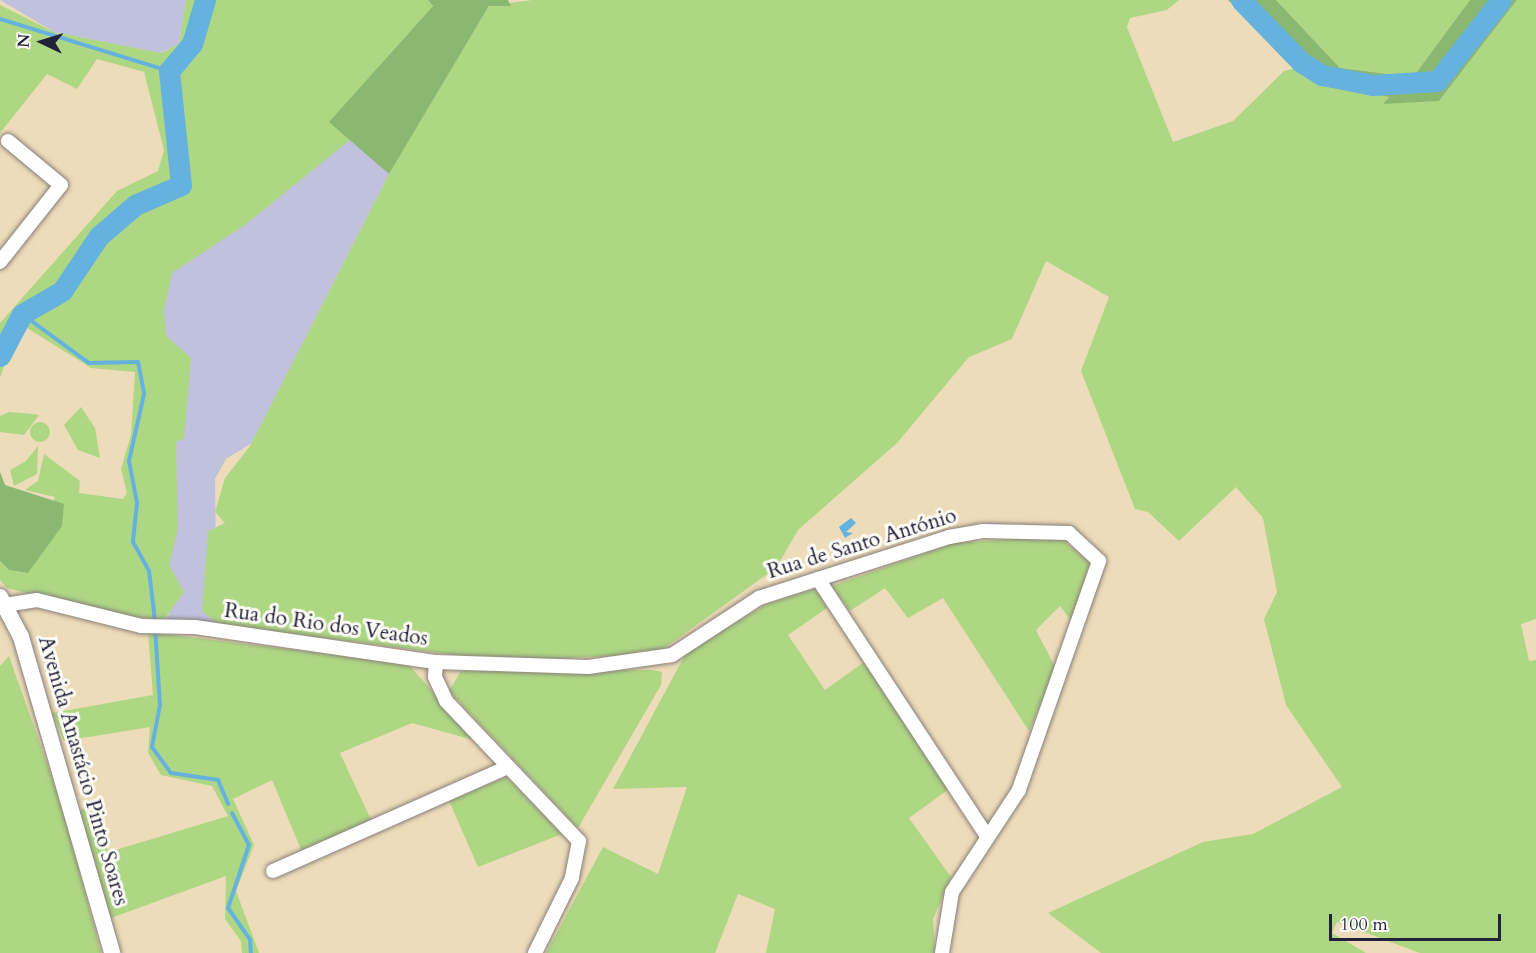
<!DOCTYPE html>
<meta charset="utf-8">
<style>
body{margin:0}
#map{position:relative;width:1536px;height:953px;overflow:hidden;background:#eddcb9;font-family:Cardo,serif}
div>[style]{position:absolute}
.industrial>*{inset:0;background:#c0c2dd}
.green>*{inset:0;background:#aed783}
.round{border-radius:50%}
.forest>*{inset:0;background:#8ab871}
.water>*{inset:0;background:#66b2df}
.stream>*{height:4px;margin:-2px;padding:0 2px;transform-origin:2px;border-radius:2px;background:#66b2df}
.river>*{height:21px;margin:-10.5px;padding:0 10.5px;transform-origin:10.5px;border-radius:10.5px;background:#66b2df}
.roads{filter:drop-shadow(0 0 2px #887f7a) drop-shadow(0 0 2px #887f7a)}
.minor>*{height:14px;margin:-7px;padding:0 7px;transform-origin:7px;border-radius:7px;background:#fff}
.tertiary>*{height:16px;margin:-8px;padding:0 8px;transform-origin:8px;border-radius:8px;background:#fff}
span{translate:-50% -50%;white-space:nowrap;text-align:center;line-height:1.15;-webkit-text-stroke:6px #fdfcf7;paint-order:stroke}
.street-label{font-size:21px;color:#22223b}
.north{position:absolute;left:12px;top:12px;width:60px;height:60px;-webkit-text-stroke:4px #fdfcf7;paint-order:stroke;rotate:274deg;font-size:16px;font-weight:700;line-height:24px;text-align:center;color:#22223b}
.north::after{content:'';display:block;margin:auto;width:21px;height:27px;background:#22223b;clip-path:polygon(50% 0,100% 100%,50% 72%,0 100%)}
.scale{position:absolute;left:1329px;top:914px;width:172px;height:27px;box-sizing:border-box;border:3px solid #22223b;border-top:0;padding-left:8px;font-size:18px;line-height:21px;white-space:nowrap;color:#22223b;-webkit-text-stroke:4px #fdfcf7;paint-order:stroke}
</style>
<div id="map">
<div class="industrial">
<div style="clip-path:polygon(0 0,186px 0,179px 44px,160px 53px,54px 32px)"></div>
<div style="clip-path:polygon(349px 116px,395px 154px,389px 174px,252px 443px,226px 459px,215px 479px,217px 624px,164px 620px,169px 615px,167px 571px,129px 303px)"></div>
</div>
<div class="green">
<div style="clip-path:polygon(186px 0,428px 0,433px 6px,330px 122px,351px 139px,245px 225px,172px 273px,164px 310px,166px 336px,191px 358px,184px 439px,176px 442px,178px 529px,169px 565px,184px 592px,164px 620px,110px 614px,7px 588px,0 580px,0 561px,9px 570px,28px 573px,55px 497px,25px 490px,38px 481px,44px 454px,80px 481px,79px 493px,123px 499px,127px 493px,121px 469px,131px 435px,135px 372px,91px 368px,24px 326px,12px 342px,0 378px,0 323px,117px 191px,158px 171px,164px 150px,144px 72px,97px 59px,77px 89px,47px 74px,0 133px,0 5px,54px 32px,161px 53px,179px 44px)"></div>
<div style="clip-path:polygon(532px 0,1179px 0,1167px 10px,1130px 18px,1127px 27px,1173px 142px,1233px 121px,1284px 71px,1296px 68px,1350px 90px,1389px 97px,1384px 103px,1439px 101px,1517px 0,1536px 0,1536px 619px,1521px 624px,1529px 661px,1536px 660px,1536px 953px,1420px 953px,1337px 922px,1332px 933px,1366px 953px,1101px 953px,1048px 913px,1203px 842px,1253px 834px,1342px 787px,1286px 705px,1264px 619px,1277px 592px,1263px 518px,1236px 487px,1179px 541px,1148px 512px,1135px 509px,1081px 371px,1109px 297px,1046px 261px,1012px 339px,969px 357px,897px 443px,798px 530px,776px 568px,656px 654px,501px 661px,217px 624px,202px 611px,208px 531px,225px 523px,215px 512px,225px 478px,250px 446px,389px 174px,489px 6px)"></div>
<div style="clip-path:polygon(1276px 0,1470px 0,1413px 77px,1340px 68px)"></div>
<div style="clip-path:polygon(81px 407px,95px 428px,100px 458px,78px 450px,64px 425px)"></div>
<div style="clip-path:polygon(9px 412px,33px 414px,39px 415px,24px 435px,0 432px,0 416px)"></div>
<div class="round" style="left:30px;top:422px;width:20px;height:20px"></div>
<div style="clip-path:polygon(38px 446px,37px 474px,14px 486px,10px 470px,26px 461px)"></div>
<div style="clip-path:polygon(1058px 536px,1092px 565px,1073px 623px,1060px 606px,1036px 630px,1056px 669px,1029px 731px,943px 598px,908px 618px,885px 588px,850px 611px,832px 586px,954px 543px)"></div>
<div style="clip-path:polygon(815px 589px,827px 608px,788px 635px,825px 690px,864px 662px,949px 789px,909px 818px,951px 877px,933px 919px,935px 953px,766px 953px,775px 909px,738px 894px,715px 953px,546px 953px,603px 847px,658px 874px,687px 787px,613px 789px,686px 653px,767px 604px)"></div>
<div style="clip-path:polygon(148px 632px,408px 664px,477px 741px,412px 723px,340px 753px,372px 822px,302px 852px,272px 780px,233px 799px,254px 845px,236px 891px,259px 953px,242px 953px,241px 941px,225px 919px,226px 876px,111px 918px,79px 811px,89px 806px,109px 852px,228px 816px,212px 786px,161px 775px,148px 753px,150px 727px,64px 741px,52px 713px,153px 695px)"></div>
<div style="clip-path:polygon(9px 656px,62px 806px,101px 953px,0 953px,0 666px)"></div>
<div style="clip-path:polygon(653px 670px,662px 672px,661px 685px,578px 828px,449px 691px,461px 671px)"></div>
<div style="clip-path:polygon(506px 777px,562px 834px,478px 867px,449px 801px)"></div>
</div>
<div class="forest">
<div style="clip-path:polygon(428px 0,508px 0,511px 6px,489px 6px,389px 174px,329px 122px,433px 6px)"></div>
<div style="clip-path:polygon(1228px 0,1276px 0,1340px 68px,1413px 77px,1470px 0,1517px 0,1439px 101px,1383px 104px,1389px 97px,1350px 90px,1296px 68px)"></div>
<div style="clip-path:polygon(0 472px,5px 485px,64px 504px,62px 526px,28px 573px,9px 570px,0 561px)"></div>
</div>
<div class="water">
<div style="clip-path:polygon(851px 518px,856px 523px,846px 532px,853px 533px,845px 538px,839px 527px)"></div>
</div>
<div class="stream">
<div style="left:0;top:19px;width:177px;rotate:17.1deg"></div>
<div style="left:22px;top:314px;width:83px;rotate:36.2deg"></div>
<div style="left:89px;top:363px;width:49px;rotate:-1.2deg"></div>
<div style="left:138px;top:362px;width:33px;rotate:79deg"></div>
<div style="left:144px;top:394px;width:69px;rotate:102.6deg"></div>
<div style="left:129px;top:461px;width:43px;rotate:79.2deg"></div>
<div style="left:137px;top:503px;width:39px;rotate:96deg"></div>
<div style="left:133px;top:542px;width:33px;rotate:61deg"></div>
<div style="left:149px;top:571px;width:41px;rotate:83deg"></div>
<div style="left:154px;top:612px;width:93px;rotate:86.3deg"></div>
<div style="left:160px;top:705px;width:43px;rotate:100.8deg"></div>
<div style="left:152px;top:747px;width:32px;rotate:54deg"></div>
<div style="left:171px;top:773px;width:48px;rotate:8.5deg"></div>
<div style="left:218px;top:780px;width:26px;rotate:67deg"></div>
<div style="left:232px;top:813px;width:36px;rotate:62deg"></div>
<div style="left:249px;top:845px;width:66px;rotate:108.4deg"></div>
<div style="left:228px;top:908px;width:39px;rotate:55deg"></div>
<div style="left:250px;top:940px;width:13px;rotate:86deg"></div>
</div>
<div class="river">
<div style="left:1241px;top:0;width:86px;rotate:45.9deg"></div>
<div style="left:1301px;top:62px;width:25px;rotate:32deg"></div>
<div style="left:1322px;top:75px;width:52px;rotate:11.1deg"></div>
<div style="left:1373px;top:85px;width:64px;rotate:-3.6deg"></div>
<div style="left:1437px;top:81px;width:103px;rotate:-51.7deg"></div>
<div style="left:0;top:356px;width:47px;rotate:-62.4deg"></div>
<div style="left:22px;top:314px;width:46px;rotate:-29.9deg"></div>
<div style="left:62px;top:291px;width:66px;rotate:-56.1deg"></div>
<div style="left:99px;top:236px;width:48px;rotate:-40.7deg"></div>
<div style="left:135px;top:205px;width:50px;rotate:-23.5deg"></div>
<div style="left:181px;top:185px;width:115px;rotate:-96deg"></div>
<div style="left:169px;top:71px;width:35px;rotate:-50deg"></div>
<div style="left:192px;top:44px;width:46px;rotate:-73.5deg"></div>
</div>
<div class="roads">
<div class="minor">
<div style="left:0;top:262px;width:98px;rotate:-51.6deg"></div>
<div style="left:61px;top:185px;width:69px;rotate:-140.3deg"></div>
<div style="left:818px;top:579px;width:308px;rotate:56.7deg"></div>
<div style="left:5px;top:605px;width:32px;rotate:-9deg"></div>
<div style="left:37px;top:600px;width:107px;rotate:14deg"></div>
<div style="left:141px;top:626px;width:54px;rotate:1.1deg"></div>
<div style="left:195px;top:627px;width:244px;rotate:8.3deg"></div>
<div style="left:436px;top:662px;width:152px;rotate:1.9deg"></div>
<div style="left:588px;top:667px;width:85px;rotate:-8.1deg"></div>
<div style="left:672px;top:655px;width:104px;rotate:-33.2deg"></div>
<div style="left:759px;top:598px;width:200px;rotate:-17.8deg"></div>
<div style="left:949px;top:537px;width:35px;rotate:-10deg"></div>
<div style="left:983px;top:531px;width:86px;rotate:1.3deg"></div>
<div style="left:1069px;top:533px;width:41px;rotate:43deg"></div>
<div style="left:1099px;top:561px;width:243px;rotate:109.3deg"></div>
<div style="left:1019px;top:790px;width:122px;rotate:123.3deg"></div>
<div style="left:952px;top:892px;width:62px;rotate:99.3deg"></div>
<div style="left:436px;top:662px;width:15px;rotate:94deg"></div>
<div style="left:435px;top:677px;width:26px;rotate:65deg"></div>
<div style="left:446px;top:701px;width:193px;rotate:46.5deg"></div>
<div style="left:579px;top:841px;width:38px;rotate:101deg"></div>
<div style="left:572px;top:878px;width:84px;rotate:116.3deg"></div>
<div style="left:273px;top:871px;width:257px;rotate:-23.9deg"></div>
</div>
<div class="tertiary">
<div style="left:0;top:597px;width:45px;rotate:62.3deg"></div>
<div style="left:21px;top:637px;width:329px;rotate:73.9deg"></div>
</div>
</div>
<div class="street-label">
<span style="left:862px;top:544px;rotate:-17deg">Rua de Santo António</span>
<span style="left:326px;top:625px;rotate:8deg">Rua do Rio dos Veados</span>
<span style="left:83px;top:771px;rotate:74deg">Avenida Anastácio Pinto Soares</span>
</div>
<div class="north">N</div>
<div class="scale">100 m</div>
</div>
